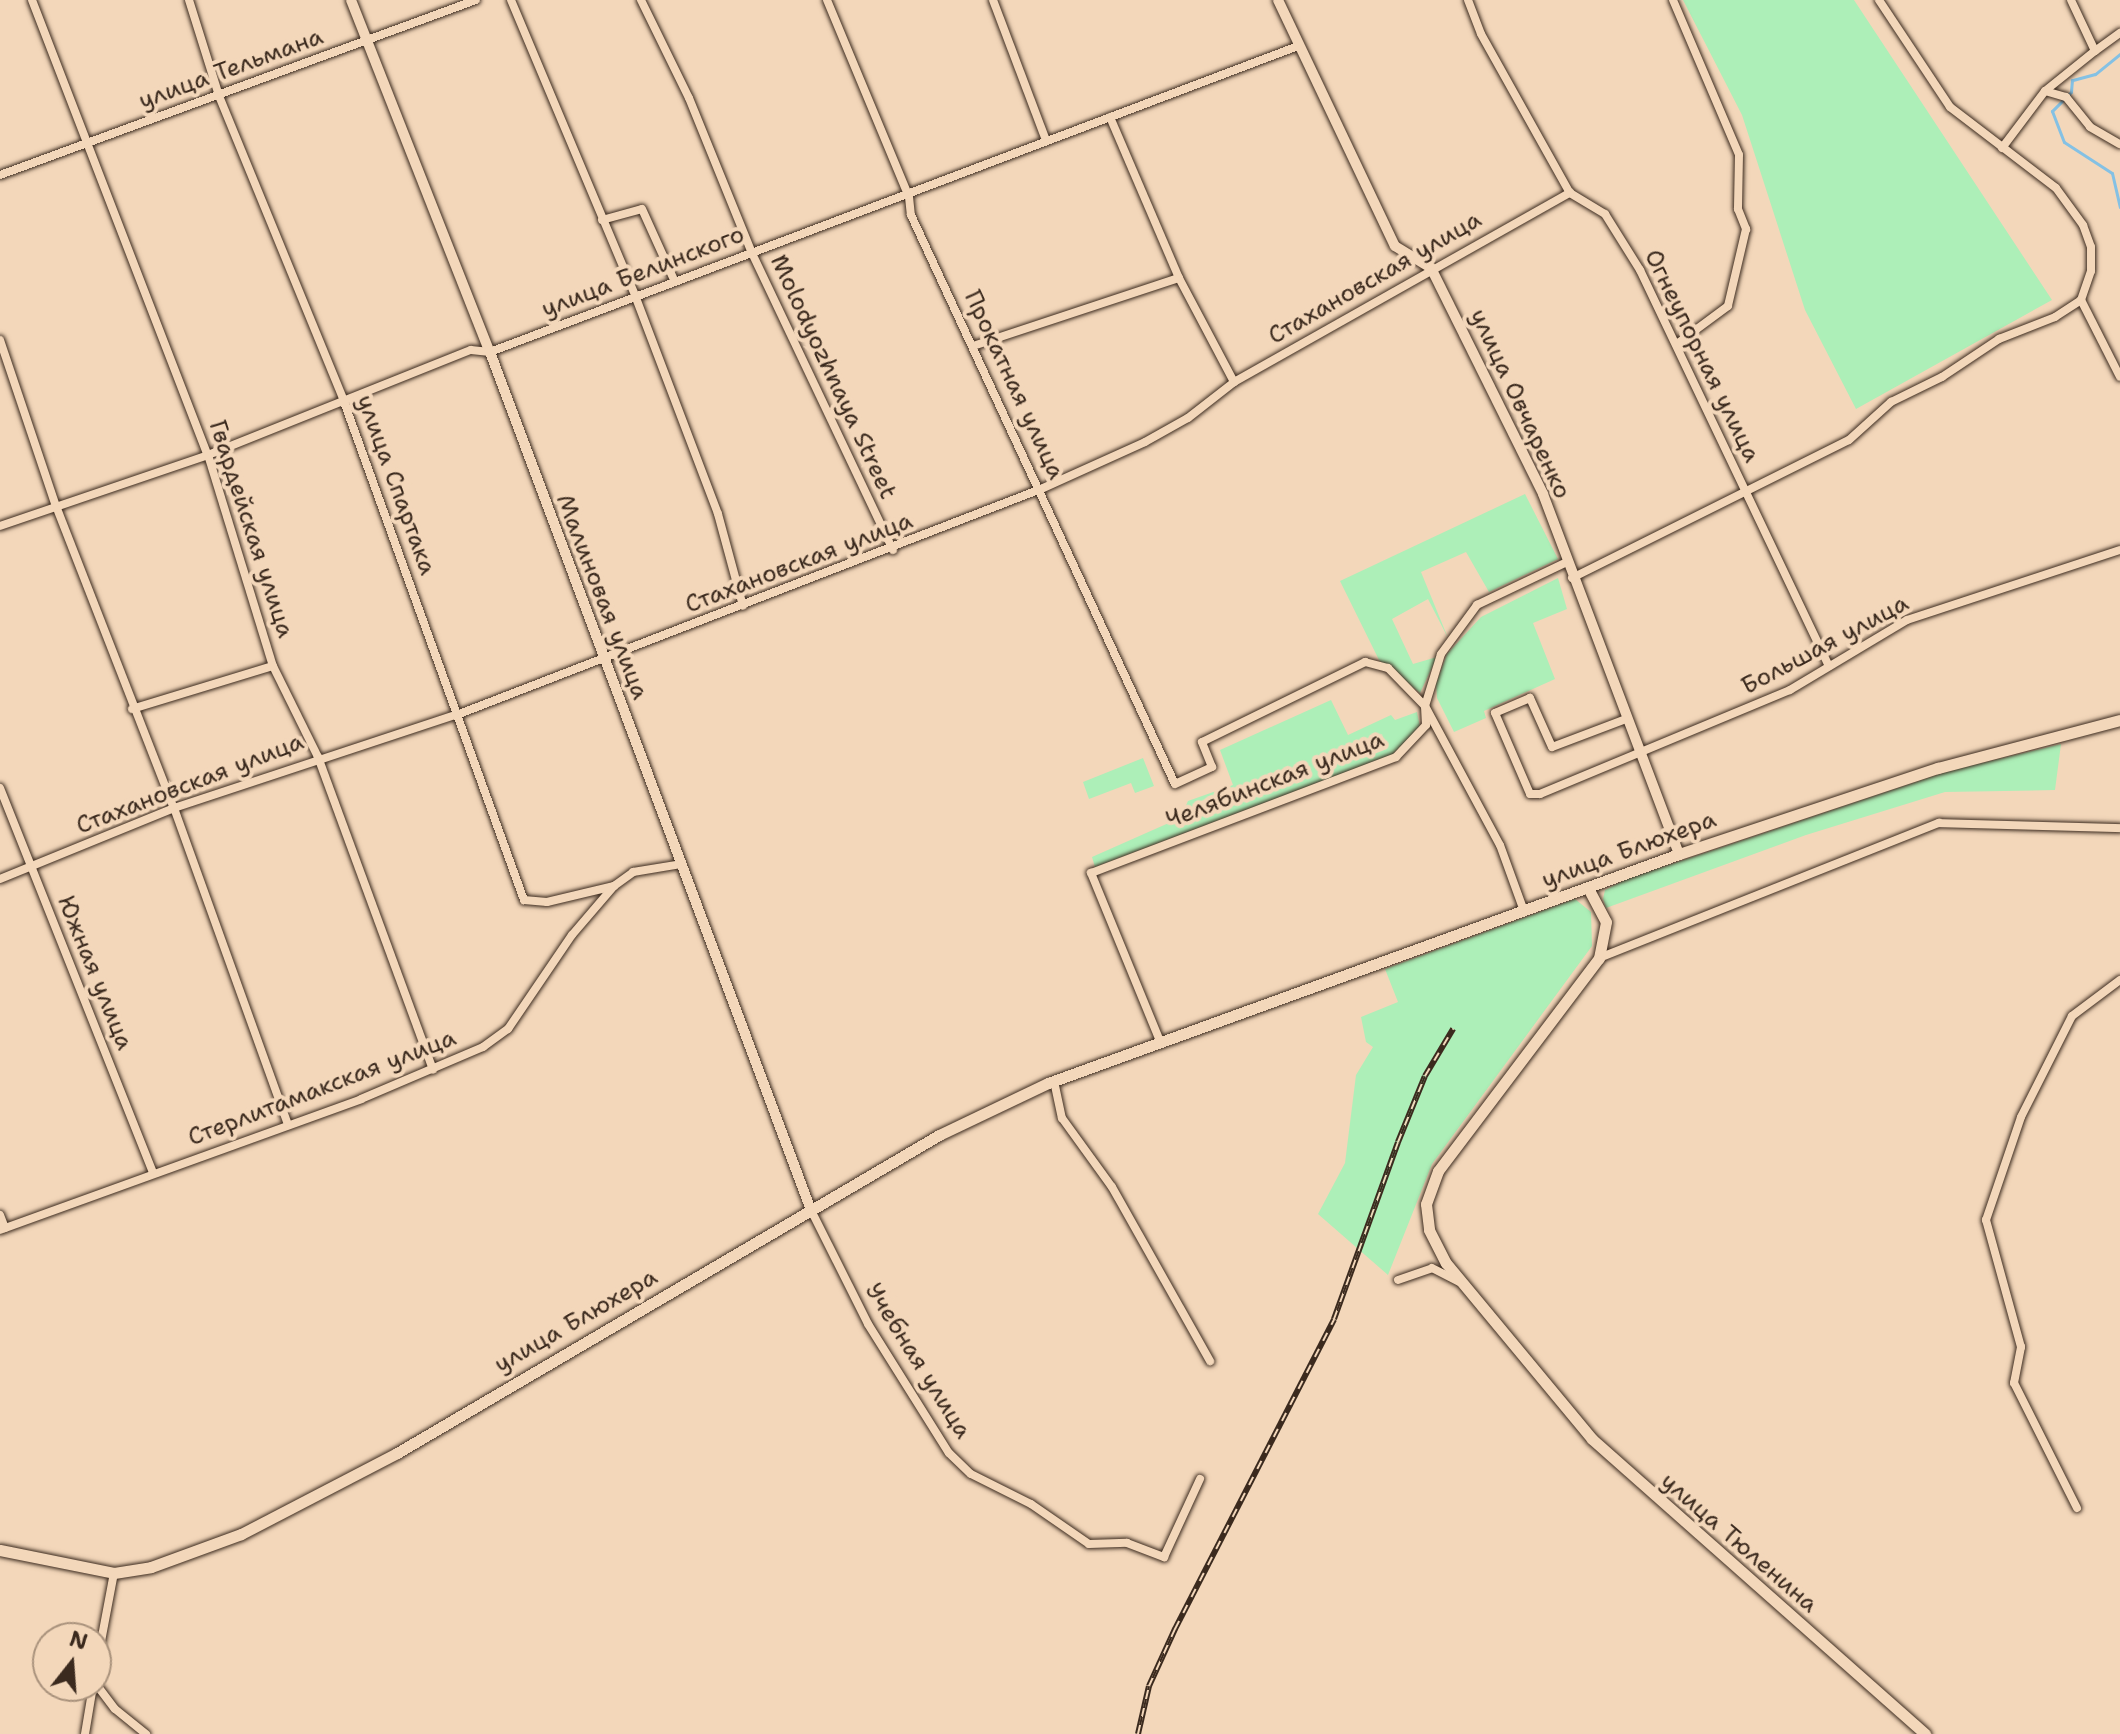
<!DOCTYPE html>
<meta charset="utf-8">
<style>
body{margin:0}
#map{position:relative;width:2120px;height:1734px;overflow:hidden;background:#f3d7ba;font-family:"Shantell Sans",sans-serif}
div>[style]{position:absolute}
.green>*{inset:0;background:#adefb8}
.stream>*{height:3px;margin:-1.5px;padding:0 1.5px;transform-origin:1.5px;border-radius:1.5px;background:#84c1e4}
.roads{filter:drop-shadow(0 0 2px #3b2a1e) drop-shadow(0 0 2px #3b2a1e)}
.minor>*{height:8px;margin:-4px;padding:0 4px;transform-origin:4px;border-radius:4px;background:#f3d7ba}
.tertiary>*{height:10px;margin:-5px;padding:0 5px;transform-origin:5px;border-radius:5px;background:#f3d7ba}
.secondary>*{height:11px;margin:-5.5px;padding:0 5.5px;transform-origin:5.5px;border-radius:5.5px;background:#f3d7ba}
.rail>*{height:6px;margin-top:-3px;transform-origin:0;background:repeating-linear-gradient(90deg,#f3d7ba 0 9px,#3b2a1e 0 18px);box-sizing:border-box;border-block:2px solid #3b2a1e}
span{translate:-50% -50%;white-space:nowrap;text-align:center;line-height:1.15;-webkit-text-stroke:8px #f3d7ba;paint-order:stroke}
.street-label{font-size:24px;color:#3b2a1e}
.north{position:absolute;left:32px;top:1622px;width:80px;height:80px;box-sizing:border-box;background:#f3d7ba;border:2px solid #a9927c;border-radius:50%;rotate:17deg;font-size:22px;font-weight:700;line-height:32px;text-align:center;color:#3b2a1e}
.north::after{content:'';display:block;margin:auto;width:28px;height:36px;background:#3b2a1e;clip-path:polygon(50% 0,100% 100%,50% 72%,0 100%)}
</style>
<div id="map">
<div class="green">
<div style="clip-path:polygon(1683px 0,1854px 0,2052px 300px,1856px 409px,1805px 310px,1742px 115px)"></div>
<div style="clip-path:polygon(1525px 494px,1558px 559px,1489px 592px,1466px 552px,1421px 572px,1448px 638px,1428px 599px,1392px 619px,1413px 664px,1437px 657px,1420px 693px,1379px 660px,1340px 581px)"></div>
<div style="clip-path:polygon(1558px 578px,1567px 609px,1533px 623px,1555px 679px,1484px 711px,1486px 718px,1454px 732px,1437px 698px,1436px 684px,1447px 654px,1481px 617px)"></div>
<div style="clip-path:polygon(1331px 700px,1348px 735px,1391px 715px,1395px 720px,1417px 712px,1420px 727px,1392px 755px,1095px 867px,1092px 857px,1180px 818px,1188px 801px,1233px 785px,1220px 750px)"></div>
<div style="clip-path:polygon(2061px 744px,2055px 790px,1945px 792px,1806px 835px,1606px 908px,1603px 899px,1605px 890px,1627px 879px,1949px 771px)"></div>
<div style="clip-path:polygon(1143px 758px,1154px 786px,1135px 793px,1131px 783px,1089px 799px,1083px 782px)"></div>
<div style="clip-path:polygon(1575px 899px,1591px 912px,1592px 946px,1432px 1164px,1388px 1275px,1318px 1214px,1345px 1163px,1356px 1075px,1373px 1047px,1366px 1042px,1361px 1017px,1398px 1002px,1385px 969px)"></div>
</div>
<div class="stream">
<div style="left:2120px;top:54px;width:32px;rotate:141deg"></div>
<div style="left:2095px;top:74px;width:24px;rotate:165deg"></div>
<div style="left:2072px;top:80px;width:12px;rotate:95deg"></div>
<div style="left:2071px;top:92px;width:27px;rotate:135deg"></div>
<div style="left:2052px;top:111px;width:33px;rotate:69deg"></div>
<div style="left:2064px;top:142px;width:57px;rotate:32.9deg"></div>
<div style="left:2112px;top:173px;width:35px;rotate:77deg"></div>
</div>
<div class="roads">
<div class="minor">
<div style="left:32px;top:0;width:488px;rotate:68.9deg"></div>
<div style="left:208px;top:455px;width:221px;rotate:72.9deg"></div>
<div style="left:273px;top:666px;width:102px;rotate:63.7deg"></div>
<div style="left:318px;top:757px;width:333px;rotate:69.8deg"></div>
<div style="left:189px;top:0;width:101px;rotate:72.6deg"></div>
<div style="left:219px;top:96px;width:327px;rotate:67.7deg"></div>
<div style="left:343px;top:399px;width:533px;rotate:70.14deg"></div>
<div style="left:524px;top:900px;width:23px;rotate:5deg"></div>
<div style="left:547px;top:902px;width:69px;rotate:-13.4deg"></div>
<div style="left:511px;top:0;width:323px;rotate:67.2deg"></div>
<div style="left:636px;top:298px;width:231px;rotate:69.2deg"></div>
<div style="left:718px;top:514px;width:95px;rotate:74.8deg"></div>
<div style="left:641px;top:0;width:109px;rotate:63.9deg"></div>
<div style="left:689px;top:98px;width:165px;rotate:67.9deg"></div>
<div style="left:751px;top:251px;width:331px;rotate:64.6deg"></div>
<div style="left:827px;top:0;width:213px;rotate:67.4deg"></div>
<div style="left:909px;top:197px;width:18px;rotate:84deg"></div>
<div style="left:911px;top:215px;width:627px;rotate:65.11deg"></div>
<div style="left:1175px;top:784px;width:41px;rotate:-24.7deg"></div>
<div style="left:1212px;top:767px;width:27px;rotate:-112deg"></div>
<div style="left:1202px;top:742px;width:182px;rotate:-26.1deg"></div>
<div style="left:1365px;top:662px;width:24px;rotate:15deg"></div>
<div style="left:1388px;top:668px;width:53px;rotate:45.8deg"></div>
<div style="left:1425px;top:706px;width:158px;rotate:61.7deg"></div>
<div style="left:1500px;top:845px;width:70px;rotate:70deg"></div>
<div style="left:993px;top:0;width:150px;rotate:69.3deg"></div>
<div style="left:1468px;top:0;width:36px;rotate:69deg"></div>
<div style="left:1481px;top:34px;width:182px;rotate:60.8deg"></div>
<div style="left:1570px;top:193px;width:41px;rotate:31deg"></div>
<div style="left:1605px;top:214px;width:66px;rotate:58deg"></div>
<div style="left:1640px;top:270px;width:439px;rotate:64.5deg"></div>
<div style="left:1673px;top:0;width:168px;rotate:66.9deg"></div>
<div style="left:1739px;top:155px;width:54px;rotate:91.1deg"></div>
<div style="left:1738px;top:209px;width:22px;rotate:68deg"></div>
<div style="left:1746px;top:229px;width:79px;rotate:103.2deg"></div>
<div style="left:1728px;top:306px;width:62px;rotate:143.5deg"></div>
<div style="left:1879px;top:0;width:128px;rotate:56.4deg"></div>
<div style="left:1950px;top:107px;width:133px;rotate:37.4deg"></div>
<div style="left:2056px;top:188px;width:46px;rotate:53.9deg"></div>
<div style="left:2083px;top:225px;width:23px;rotate:70deg"></div>
<div style="left:2091px;top:247px;width:24px;rotate:90deg"></div>
<div style="left:2091px;top:271px;width:31px;rotate:109deg"></div>
<div style="left:2081px;top:300px;width:86px;rotate:63.1deg"></div>
<div style="left:2095px;top:51px;width:31px;rotate:-36deg"></div>
<div style="left:2045px;top:91px;width:22px;rotate:16deg"></div>
<div style="left:2066px;top:97px;width:38px;rotate:51deg"></div>
<div style="left:2090px;top:127px;width:34px;rotate:30deg"></div>
<div style="left:1110px;top:117px;width:175px;rotate:66.8deg"></div>
<div style="left:1179px;top:278px;width:118px;rotate:62.1deg"></div>
<div style="left:2002px;top:148px;width:71px;rotate:-53deg"></div>
<div style="left:2045px;top:91px;width:64px;rotate:-38.7deg"></div>
<div style="left:2095px;top:51px;width:56px;rotate:-115.2deg"></div>
<div style="left:0;top:175px;width:507px;rotate:-20.19deg"></div>
<div style="left:602px;top:220px;width:41px;rotate:-15.4deg"></div>
<div style="left:642px;top:209px;width:80px;rotate:65.7deg"></div>
<div style="left:0;top:340px;width:175px;rotate:71.4deg"></div>
<div style="left:56px;top:506px;width:324px;rotate:68.7deg"></div>
<div style="left:174px;top:808px;width:334px;rotate:70.2deg"></div>
<div style="left:973px;top:346px;width:217px;rotate:-18.3deg"></div>
<div style="left:0;top:526px;width:220px;rotate:-18.8deg"></div>
<div style="left:208px;top:455px;width:283px;rotate:-21.8deg"></div>
<div style="left:471px;top:350px;width:19px;rotate:6deg"></div>
<div style="left:490px;top:352px;width:864px;rotate:-20.74deg"></div>
<div style="left:1572px;top:578px;width:309px;rotate:-26.5deg"></div>
<div style="left:1849px;top:440px;width:57px;rotate:-42.1deg"></div>
<div style="left:1891px;top:402px;width:57px;rotate:-26.1deg"></div>
<div style="left:1942px;top:377px;width:69px;rotate:-33.7deg"></div>
<div style="left:1999px;top:339px;width:60px;rotate:-21.4deg"></div>
<div style="left:2055px;top:317px;width:31px;rotate:-33deg"></div>
<div style="left:132px;top:709px;width:147px;rotate:-17deg"></div>
<div style="left:1626px;top:719px;width:79px;rotate:159.3deg"></div>
<div style="left:1552px;top:747px;width:54px;rotate:-114.2deg"></div>
<div style="left:1530px;top:698px;width:38px;rotate:157deg"></div>
<div style="left:1495px;top:713px;width:88px;rotate:66.6deg"></div>
<div style="left:1530px;top:794px;width:10px"></div>
<div style="left:1540px;top:794px;width:271px;rotate:-22.6deg"></div>
<div style="left:1790px;top:690px;width:136px;rotate:-30.9deg"></div>
<div style="left:1907px;top:620px;width:224px;rotate:-18.2deg"></div>
<div style="left:0;top:788px;width:414px;rotate:68.3deg"></div>
<div style="left:0;top:879px;width:188px;rotate:-22.2deg"></div>
<div style="left:174px;top:808px;width:300px;rotate:-18.3deg"></div>
<div style="left:459px;top:714px;width:624px;rotate:-21.14deg"></div>
<div style="left:1041px;top:489px;width:114px;rotate:-24.3deg"></div>
<div style="left:1145px;top:442px;width:49px;rotate:-29.2deg"></div>
<div style="left:1188px;top:418px;width:58px;rotate:-38deg"></div>
<div style="left:1234px;top:382px;width:386px;rotate:-29.4deg"></div>
<div style="left:1599px;top:958px;width:366px;rotate:-21.7deg"></div>
<div style="left:1939px;top:823px;width:181px;rotate:1.6deg"></div>
<div style="left:1160px;top:1041px;width:182px;rotate:-112.3deg"></div>
<div style="left:1091px;top:873px;width:326px;rotate:-20.8deg"></div>
<div style="left:1396px;top:757px;width:44px;rotate:-46.8deg"></div>
<div style="left:1426px;top:725px;width:19px;rotate:-93deg"></div>
<div style="left:1425px;top:706px;width:54px;rotate:-72.9deg"></div>
<div style="left:1441px;top:654px;width:61px;rotate:-53.7deg"></div>
<div style="left:1477px;top:605px;width:100px;rotate:-25.5deg"></div>
<div style="left:1054px;top:1081px;width:38px;rotate:78deg"></div>
<div style="left:1062px;top:1118px;width:85px;rotate:54.1deg"></div>
<div style="left:1112px;top:1187px;width:200px;rotate:60.6deg"></div>
<div style="left:811px;top:1210px;width:127px;rotate:63.4deg"></div>
<div style="left:868px;top:1324px;width:152px;rotate:57.9deg"></div>
<div style="left:949px;top:1453px;width:30px;rotate:44deg"></div>
<div style="left:971px;top:1474px;width:67px;rotate:26.6deg"></div>
<div style="left:1031px;top:1504px;width:70px;rotate:34.6deg"></div>
<div style="left:1089px;top:1544px;width:38px;rotate:-2deg"></div>
<div style="left:1127px;top:1543px;width:40px;rotate:21deg"></div>
<div style="left:1164px;top:1557px;width:86px;rotate:-65.2deg"></div>
<div style="left:0;top:1215px;width:14px;rotate:69deg"></div>
<div style="left:0;top:1230px;width:384px;rotate:-19.9deg"></div>
<div style="left:361px;top:1099px;width:133px;rotate:-23.1deg"></div>
<div style="left:483px;top:1047px;width:31px;rotate:-36deg"></div>
<div style="left:508px;top:1029px;width:114px;rotate:-55.8deg"></div>
<div style="left:572px;top:935px;width:65px;rotate:-49.4deg"></div>
<div style="left:614px;top:886px;width:24px;rotate:-36deg"></div>
<div style="left:633px;top:872px;width:50px;rotate:-9.3deg"></div>
<div style="left:1398px;top:1280px;width:36px;rotate:-19deg"></div>
<div style="left:1432px;top:1268px;width:30px;rotate:27deg"></div>
<div style="left:2077px;top:1508px;width:140px;rotate:-116.7deg"></div>
<div style="left:2014px;top:1383px;width:37px;rotate:-79deg"></div>
<div style="left:2021px;top:1347px;width:132px;rotate:-105.4deg"></div>
<div style="left:1986px;top:1220px;width:109px;rotate:-71.2deg"></div>
<div style="left:2021px;top:1117px;width:113px;rotate:-63.2deg"></div>
<div style="left:2072px;top:1016px;width:60px;rotate:-36.9deg"></div>
<div style="left:96px;top:1668px;width:97px;rotate:-79.3deg"></div>
<div style="left:96px;top:1684px;width:31px;rotate:53deg"></div>
<div style="left:115px;top:1709px;width:40px;rotate:39deg"></div>
<div style="left:85px;top:1734px;width:49px;rotate:-80.5deg"></div>
</div>
<div class="tertiary">
<div style="left:351px;top:0;width:378px;rotate:68.5deg"></div>
<div style="left:490px;top:352px;width:916px;rotate:69.49deg"></div>
<div style="left:1278px;top:0;width:272px;rotate:64.6deg"></div>
<div style="left:1395px;top:246px;width:42px;rotate:31.4deg"></div>
<div style="left:1431px;top:268px;width:252px;rotate:63.6deg"></div>
<div style="left:1543px;top:494px;width:385px;rotate:69.3deg"></div>
</div>
<div class="secondary">
<div style="left:1588px;top:888px;width:38px;rotate:62deg"></div>
<div style="left:1606px;top:922px;width:37px;rotate:101deg"></div>
<div style="left:1599px;top:958px;width:267px;rotate:127.1deg"></div>
<div style="left:1438px;top:1171px;width:35px;rotate:110deg"></div>
<div style="left:1426px;top:1204px;width:26px;rotate:83deg"></div>
<div style="left:1429px;top:1230px;width:37px;rotate:63deg"></div>
<div style="left:1446px;top:1263px;width:229px;rotate:50.3deg"></div>
<div style="left:1592px;top:1439px;width:445px;rotate:41.5deg"></div>
<div style="left:0;top:1550px;width:116px;rotate:11.4deg"></div>
<div style="left:114px;top:1573px;width:37px;rotate:-9deg"></div>
<div style="left:151px;top:1567px;width:96px;rotate:-20.1deg"></div>
<div style="left:241px;top:1534px;width:176px;rotate:-27.4deg"></div>
<div style="left:397px;top:1453px;width:628px;rotate:-30.4deg"></div>
<div style="left:939px;top:1135px;width:121px;rotate:-25.5deg"></div>
<div style="left:1048px;top:1083px;width:671px;rotate:-19.95deg"></div>
<div style="left:1679px;top:854px;width:273px;rotate:-18.4deg"></div>
<div style="left:1938px;top:768px;width:188px;rotate:-14.8deg"></div>
</div>
</div>
<div class="rail">
<div style="left:1138px;top:1734px;width:49px;rotate:-77.1deg"></div>
<div style="left:1149px;top:1686px;width:63px;rotate:-65.5deg"></div>
<div style="left:1175px;top:1629px;width:348px;rotate:-62.8deg"></div>
<div style="left:1334px;top:1319px;width:188px;rotate:-70.1deg"></div>
<div style="left:1398px;top:1142px;width:71px;rotate:-67.8deg"></div>
<div style="left:1425px;top:1076px;width:55px;rotate:-59.2deg"></div>
</div>
<div class="street-label">
<span style="left:231px;top:69px;rotate:-20deg">улица Тельмана</span>
<span style="left:643px;top:272px;rotate:-21deg">улица Белинского</span>
<span style="left:1375px;top:278px;rotate:-30deg">Стахановская улица</span>
<span style="left:1702px;top:356px;rotate:64deg">Огнеупорная улица</span>
<span style="left:833px;top:377px;rotate:65deg">Molodyozhnaya Street</span>
<span style="left:1014px;top:385px;rotate:65deg">Прокатная улица</span>
<span style="left:1520px;top:404px;rotate:65deg">улица Овчаренко</span>
<span style="left:396px;top:485px;rotate:70deg">улица Спартака</span>
<span style="left:251px;top:529px;rotate:72deg">Гвардейская улица</span>
<span style="left:799px;top:563px;rotate:-21deg">Стахановская улица</span>
<span style="left:602px;top:597px;rotate:69deg">Малиновая улица</span>
<span style="left:1825px;top:645px;rotate:-28deg">Большая улица</span>
<span style="left:1275px;top:780px;rotate:-21deg">Челябинская улица</span>
<span style="left:190px;top:784px;rotate:-21deg">Стахановская улица</span>
<span style="left:1629px;top:850px;rotate:-20deg">улица Блюхера</span>
<span style="left:95px;top:973px;rotate:68deg">Южная улица</span>
<span style="left:322px;top:1088px;rotate:-21deg">Стерлитамакская улица</span>
<span style="left:576px;top:1321px;rotate:-30deg">улица Блюхера</span>
<span style="left:918px;top:1361px;rotate:58deg">Учебная улица</span>
<span style="left:1739px;top:1543px;rotate:41deg">улица Тюленина</span>
</div>
<div class="north">N</div>
</div>
